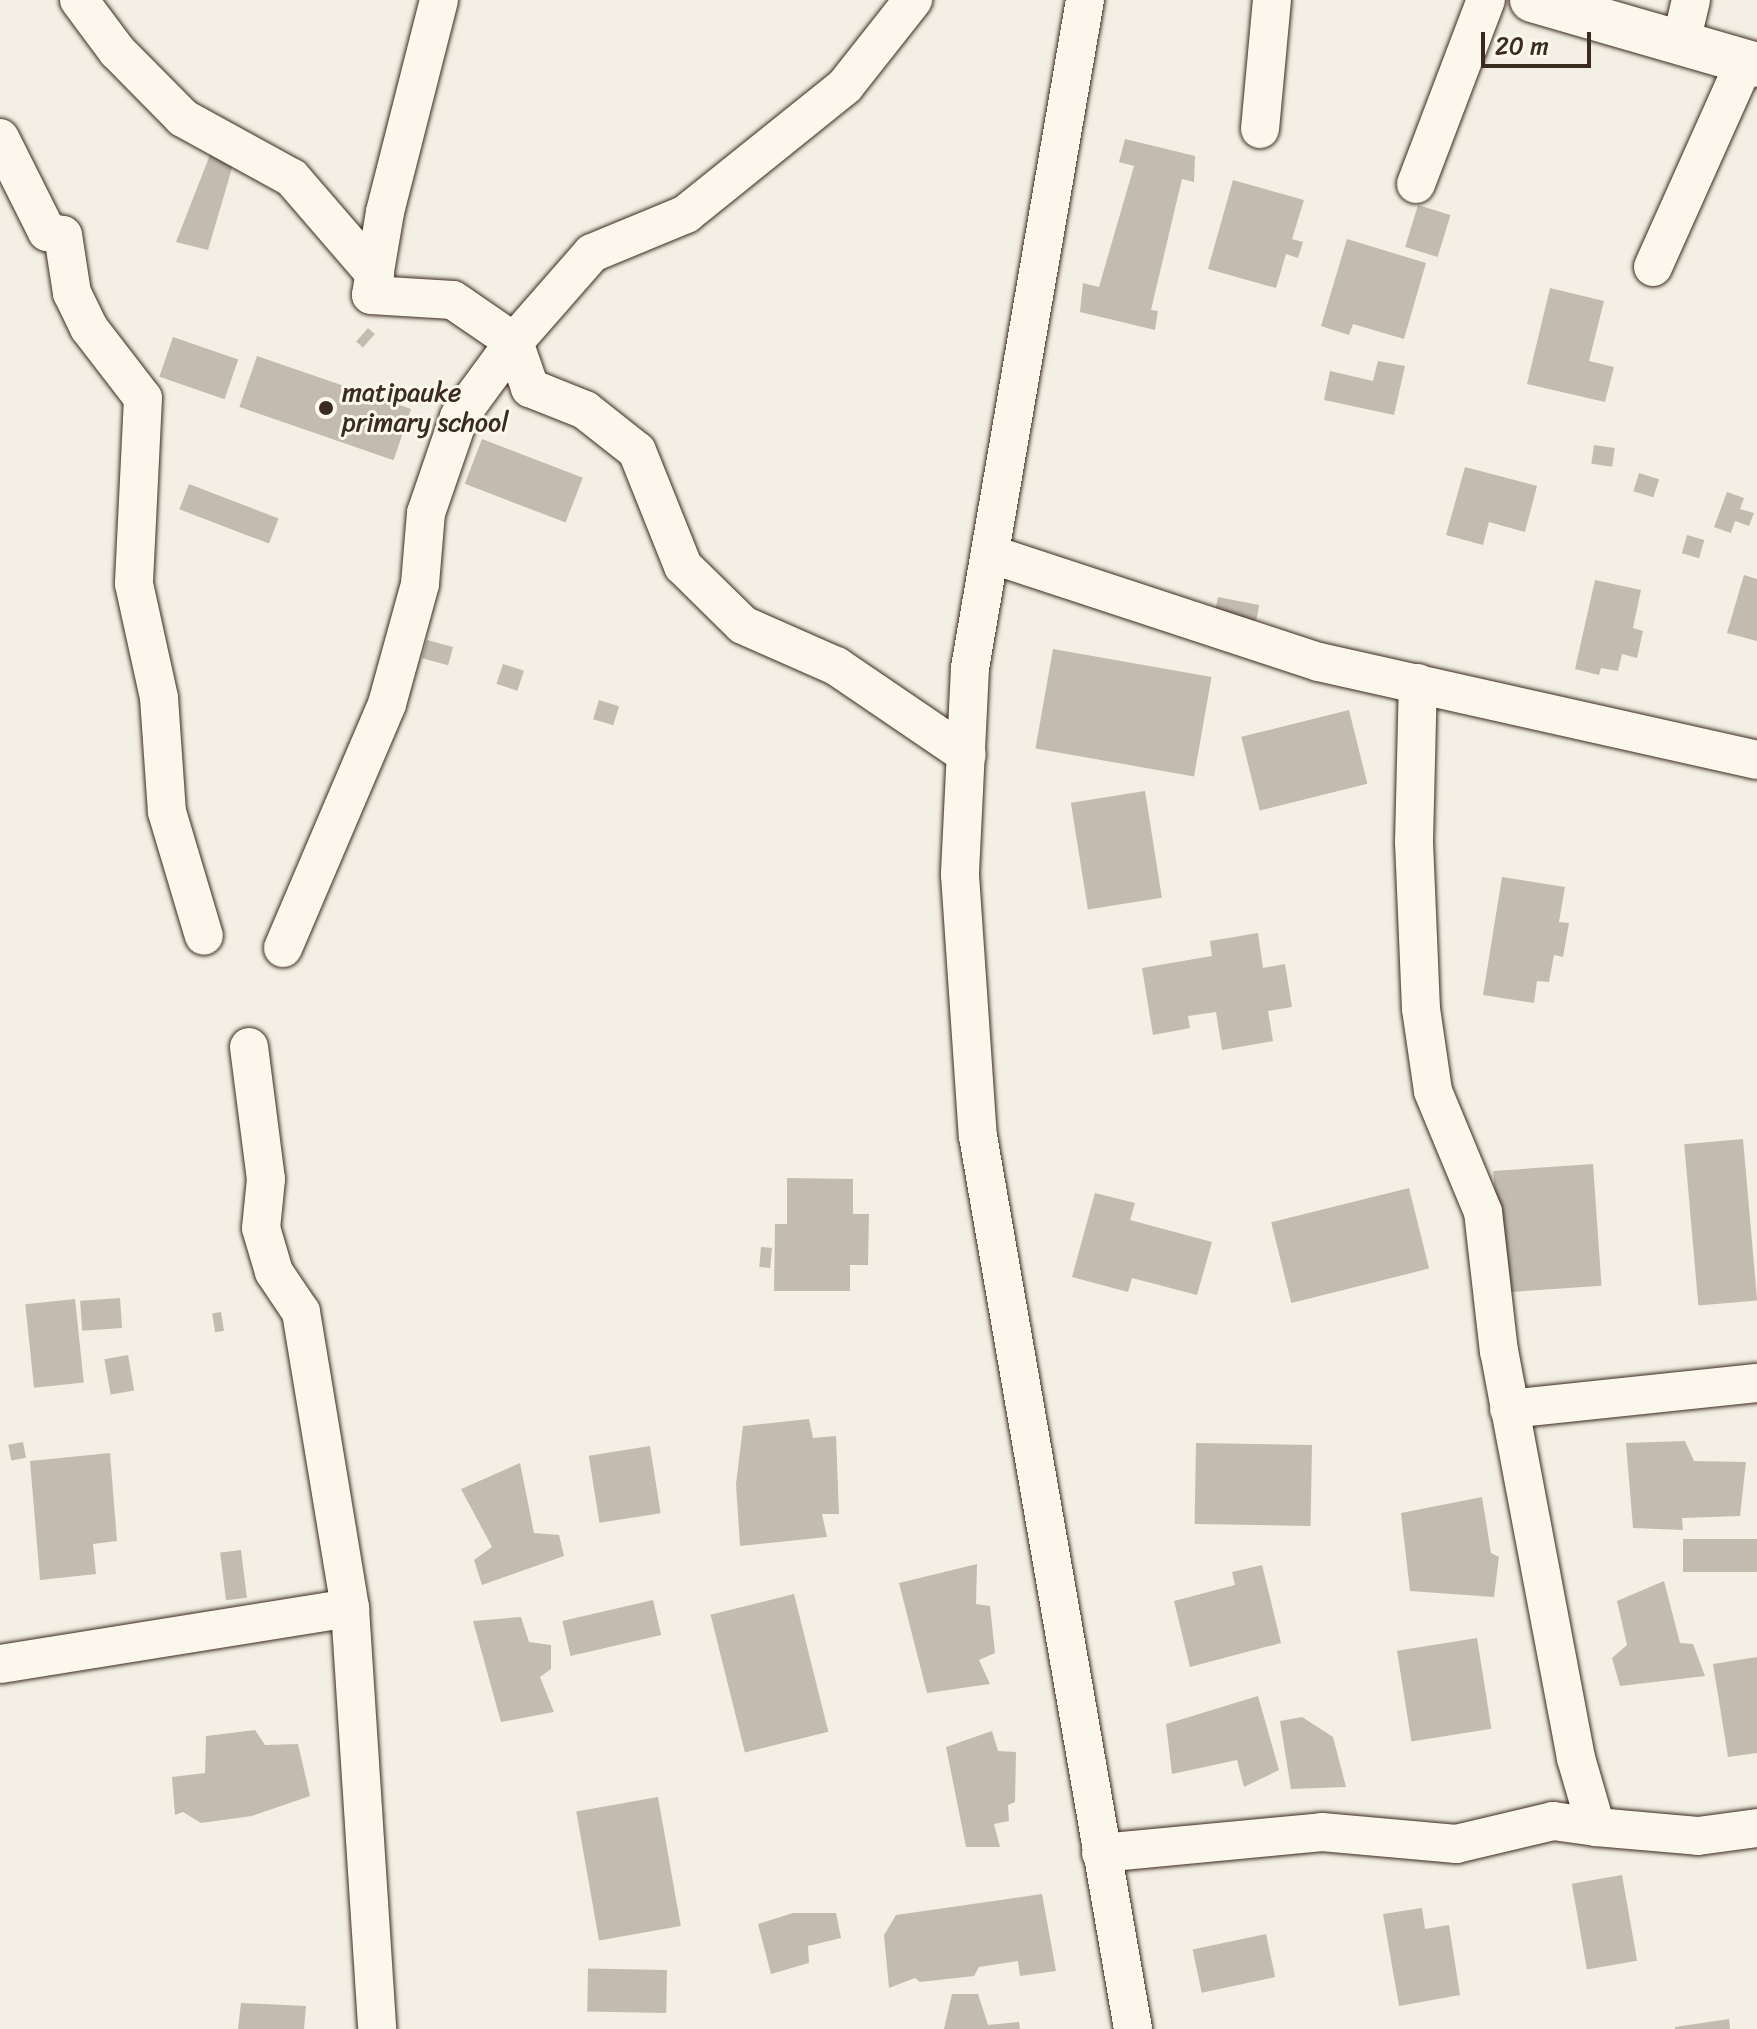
<!DOCTYPE html>
<style>
body{margin:0}
#map{position:relative;width:1757px;height:2029px;overflow:hidden;background:#f3efe4;font-family:Sriracha,sans-serif}
div>[style]{position:absolute}
.building>*{inset:0;background:#c3bbb0;transform-origin:0 0}
.roads{filter:drop-shadow(0 0 2px #3b2a1e) drop-shadow(0 0 2px #3b2a1e)}
.street>*{height:38px;margin:-19px;padding:0 19px;transform-origin:19px;border-radius:19px;background:#fbf7ec}
.secondary>*{height:44px;margin:-22px;padding:0 22px;transform-origin:22px;border-radius:22px;background:#fbf7ec}
.dots>*{width:22px;height:22px;translate:-50% -50%;box-sizing:border-box;border:4px solid #fbf7ec;border-radius:50%}
span{translate:-50% -50%;white-space:nowrap;text-align:center;line-height:1.15;-webkit-text-stroke:6px #fbf7ec;paint-order:stroke}
.poi-label{font-size:26px;color:#3b2a1e}
.left{translate:0 -50%;text-align:left}
.scale{position:absolute;left:1481px;top:32px;width:110px;height:36px;box-sizing:border-box;border:4px solid #3b2a1e;border-top:0;padding-left:10px;font-size:24px;line-height:28px;white-space:nowrap;color:#3b2a1e;-webkit-text-stroke:6px #fbf7ec;paint-order:stroke}
</style>
<div id="map">
<div class="building">
<div style="clip-path:polygon(1125px 139px,1195px 156px,1194px 182px,1182px 179px,1151px 310px,1158px 311px,1155px 330px,1080px 312px,1083px 283px,1099px 287px,1134px 166px,1119px 162px)"></div>
<div style="clip-path:polygon(213px 147px,235px 158px,208px 250px,176px 242px)"></div>
<div style="clip-path:polygon(1233px 180px,1304px 200px,1292px 239px,1303px 242px,1298px 258px,1286px 254px,1276px 288px,1208px 269px)"></div>
<div style="left:1418px;top:205px;width:34px;height:44px;rotate:17deg"></div>
<div style="clip-path:polygon(1347px 239px,1426px 263px,1404px 339px,1353px 324px,1349px 335px,1321px 326px)"></div>
<div style="clip-path:polygon(1550px 288px,1604px 301px,1589px 361px,1614px 367px,1605px 402px,1527px 384px)"></div>
<div style="left:368px;top:328px;width:9px;height:18px;rotate:41deg"></div>
<div style="left:173px;top:337px;width:69px;height:42px;rotate:19deg"></div>
<div style="left:257px;top:356px;width:163px;height:54px;rotate:19deg"></div>
<div style="clip-path:polygon(1378px 361px,1405px 366px,1394px 415px,1324px 400px,1330px 371px,1373px 381px)"></div>
<div style="left:482px;top:439px;width:108px;height:48px;rotate:21deg"></div>
<div style="left:1594px;top:445px;width:21px;height:19px;rotate:8deg"></div>
<div style="clip-path:polygon(1465px 467px,1537px 486px,1525px 532px,1489px 522px,1483px 545px,1446px 535px)"></div>
<div style="left:1639px;top:473px;width:21px;height:19px;rotate:17deg"></div>
<div style="left:189px;top:484px;width:96px;height:27px;rotate:21deg"></div>
<div style="clip-path:polygon(1727px 492px,1744px 498px,1740px 509px,1754px 513px,1749px 526px,1735px 521px,1731px 533px,1714px 527px)"></div>
<div style="left:1687px;top:535px;width:18px;height:19px;rotate:16deg"></div>
<div style="clip-path:polygon(1744px 575px,1757px 579px,1757px 641px,1727px 633px)"></div>
<div style="clip-path:polygon(1595px 580px,1641px 590px,1633px 628px,1643px 631px,1637px 658px,1622px 654px,1618px 671px,1601px 668px,1599px 675px,1575px 669px)"></div>
<div style="left:1218px;top:597px;width:42px;height:16px;rotate:11deg"></div>
<div style="left:427px;top:640px;width:27px;height:19px;rotate:15deg"></div>
<div style="left:1053px;top:649px;width:161px;height:101px;rotate:10deg"></div>
<div style="left:503px;top:664px;width:22px;height:21px;rotate:18deg"></div>
<div style="left:599px;top:700px;width:21px;height:20px;rotate:17deg"></div>
<div style="left:1349px;top:710px;width:76px;height:111px;rotate:76deg"></div>
<div style="left:1145px;top:791px;width:108px;height:75px;rotate:81deg"></div>
<div style="clip-path:polygon(1502px 877px,1565px 887px,1559px 922px,1569px 923px,1563px 957px,1554px 955px,1549px 982px,1537px 981px,1534px 1003px,1483px 995px)"></div>
<div style="clip-path:polygon(1258px 933px,1263px 968px,1285px 964px,1292px 1007px,1268px 1011px,1273px 1041px,1222px 1050px,1216px 1012px,1188px 1016px,1190px 1028px,1153px 1035px,1142px 968px,1212px 956px,1210px 941px)"></div>
<div style="left:1743px;top:1139px;width:162px;height:59px;rotate:85deg"></div>
<div style="left:1593px;top:1164px;width:122px;height:100px;rotate:86deg"></div>
<div style="clip-path:polygon(787px 1178px,853px 1179px,853px 1214px,869px 1214px,868px 1265px,850px 1265px,850px 1291px,774px 1291px,775px 1224px,787px 1224px)"></div>
<div style="left:1409px;top:1188px;width:83px;height:142px;rotate:76deg"></div>
<div style="clip-path:polygon(1095px 1193px,1135px 1203px,1130px 1220px,1212px 1242px,1197px 1295px,1132px 1278px,1128px 1292px,1072px 1277px)"></div>
<div style="left:761px;top:1247px;width:11px;height:20px;rotate:5deg"></div>
<div style="left:120px;top:1298px;width:30px;height:40px;rotate:86deg"></div>
<div style="left:75px;top:1299px;width:84px;height:50px;rotate:84deg"></div>
<div style="left:221px;top:1312px;width:19px;height:9px;rotate:81deg"></div>
<div style="left:128px;top:1355px;width:36px;height:24px;rotate:80deg"></div>
<div style="clip-path:polygon(809px 1419px,813px 1438px,836px 1436px,839px 1514px,822px 1514px,827px 1537px,740px 1546px,736px 1484px,743px 1426px)"></div>
<div style="clip-path:polygon(1685px 1441px,1694px 1461px,1746px 1462px,1740px 1516px,1682px 1518px,1683px 1530px,1633px 1528px,1626px 1443px)"></div>
<div style="left:23px;top:1442px;width:16px;height:15px;rotate:79deg"></div>
<div style="left:1196px;top:1443px;width:116px;height:81px;rotate:1deg"></div>
<div style="left:650px;top:1446px;width:68px;height:62px;rotate:81deg"></div>
<div style="clip-path:polygon(110px 1453px,117px 1541px,93px 1544px,96px 1574px,40px 1580px,30px 1461px)"></div>
<div style="clip-path:polygon(520px 1463px,534px 1533px,559px 1535px,564px 1556px,482px 1585px,474px 1560px,492px 1547px,461px 1489px)"></div>
<div style="clip-path:polygon(1482px 1497px,1491px 1553px,1499px 1557px,1494px 1597px,1410px 1591px,1401px 1513px)"></div>
<div style="left:1757px;top:1539px;width:33px;height:74px;rotate:90deg"></div>
<div style="left:241px;top:1550px;width:48px;height:21px;rotate:83deg"></div>
<div style="clip-path:polygon(977px 1564px,976px 1604px,990px 1606px,995px 1653px,979px 1660px,990px 1684px,927px 1693px,899px 1583px)"></div>
<div style="clip-path:polygon(1262px 1565px,1281px 1643px,1190px 1667px,1174px 1601px,1235px 1585px,1232px 1572px)"></div>
<div style="clip-path:polygon(1664px 1581px,1680px 1643px,1693px 1644px,1705px 1676px,1620px 1686px,1612px 1658px,1627px 1645px,1617px 1601px)"></div>
<div style="left:794px;top:1594px;width:142px;height:86px;rotate:76deg"></div>
<div style="left:653px;top:1600px;width:36px;height:93px;rotate:77deg"></div>
<div style="clip-path:polygon(521px 1617px,529px 1642px,551px 1645px,551px 1669px,540px 1677px,554px 1712px,501px 1722px,473px 1621px)"></div>
<div style="left:1477px;top:1638px;width:92px;height:81px;rotate:81deg"></div>
<div style="clip-path:polygon(1757px 1657px,1757px 1753px,1728px 1757px,1713px 1664px)"></div>
<div style="clip-path:polygon(1258px 1696px,1279px 1770px,1244px 1787px,1237px 1760px,1172px 1774px,1166px 1724px)"></div>
<div style="clip-path:polygon(1302px 1717px,1333px 1737px,1346px 1787px,1291px 1789px,1280px 1721px)"></div>
<div style="clip-path:polygon(255px 1730px,265px 1745px,298px 1744px,310px 1796px,252px 1816px,201px 1823px,183px 1812px,175px 1815px,172px 1777px,205px 1773px,206px 1736px)"></div>
<div style="clip-path:polygon(992px 1731px,998px 1751px,1016px 1752px,1015px 1802px,1008px 1805px,1009px 1821px,994px 1824px,1000px 1847px,966px 1847px,946px 1747px)"></div>
<div style="left:658px;top:1797px;width:131px;height:83px;rotate:80deg"></div>
<div style="left:1622px;top:1875px;width:87px;height:51px;rotate:80deg"></div>
<div style="clip-path:polygon(1042px 1894px,1056px 1971px,1020px 1976px,1018px 1961px,979px 1967px,974px 1976px,920px 1982px,915px 1978px,889px 1988px,884px 1935px,896px 1915px)"></div>
<div style="clip-path:polygon(1422px 1908px,1425px 1929px,1449px 1925px,1460px 1995px,1399px 2006px,1383px 1914px)"></div>
<div style="clip-path:polygon(793px 1913px,836px 1913px,841px 1938px,808px 1946px,809px 1963px,771px 1974px,758px 1924px)"></div>
<div style="left:1266px;top:1934px;width:44px;height:75px;rotate:78deg"></div>
<div style="left:667px;top:1970px;width:43px;height:79px;rotate:91deg"></div>
<div style="clip-path:polygon(952px 1994px,978px 1994px,988px 2025px,1019px 2022px,1020px 2029px,944px 2029px)"></div>
<div style="clip-path:polygon(241px 2003px,306px 2006px,304px 2029px,238px 2029px)"></div>
<div style="clip-path:polygon(1729px 2019px,1730px 2029px,1675px 2029px,1675px 2027px)"></div>
</div>
<div class="roads">
<div class="street">
<div style="left:79px;top:0;width:64px;rotate:53.3deg"></div>
<div style="left:117px;top:51px;width:94px;rotate:45.4deg"></div>
<div style="left:183px;top:118px;width:124px;rotate:28.8deg"></div>
<div style="left:292px;top:178px;width:127px;rotate:49.2deg"></div>
<div style="left:439px;top:0;width:219px;rotate:104.3deg"></div>
<div style="left:385px;top:212px;width:84px;rotate:99.6deg"></div>
<div style="left:371px;top:295px;width:82px;rotate:3.5deg"></div>
<div style="left:453px;top:300px;width:74px;rotate:34.5deg"></div>
<div style="left:514px;top:342px;width:49px;rotate:70.8deg"></div>
<div style="left:530px;top:388px;width:59px;rotate:21.8deg"></div>
<div style="left:585px;top:410px;width:66px;rotate:38.3deg"></div>
<div style="left:637px;top:451px;width:124px;rotate:68.2deg"></div>
<div style="left:683px;top:566px;width:84px;rotate:44.5deg"></div>
<div style="left:743px;top:625px;width:102px;rotate:23.8deg"></div>
<div style="left:836px;top:666px;width:158px;rotate:34.2deg"></div>
<div style="left:1085px;top:0;width:678px;rotate:99.77deg"></div>
<div style="left:970px;top:668px;width:207px;rotate:92.8deg"></div>
<div style="left:960px;top:875px;width:262px;rotate:86.1deg"></div>
<div style="left:978px;top:1136px;width:906px;rotate:80.15deg"></div>
<div style="left:1681px;top:42px;width:43px;rotate:-76.6deg"></div>
<div style="left:1260px;top:129px;width:130px;rotate:-84.7deg"></div>
<div style="left:0;top:138px;width:105px;rotate:63.4deg"></div>
<div style="left:47px;top:232px;width:16px;rotate:11deg"></div>
<div style="left:63px;top:235px;width:59px;rotate:81.2deg"></div>
<div style="left:72px;top:293px;width:39px;rotate:64deg"></div>
<div style="left:89px;top:328px;width:88px;rotate:52.4deg"></div>
<div style="left:143px;top:398px;width:186px;rotate:92.8deg"></div>
<div style="left:134px;top:584px;width:117px;rotate:77.6deg"></div>
<div style="left:159px;top:698px;width:114px;rotate:86deg"></div>
<div style="left:167px;top:812px;width:129px;rotate:73.4deg"></div>
<div style="left:1416px;top:184px;width:197px;rotate:-69.2deg"></div>
<div style="left:1653px;top:267px;width:226px;rotate:-65.9deg"></div>
<div style="left:990px;top:554px;width:346px;rotate:18.2deg"></div>
<div style="left:1319px;top:662px;width:449px;rotate:12.6deg"></div>
<div style="left:283px;top:948px;width:265px;rotate:-66.9deg"></div>
<div style="left:387px;top:704px;width:124px;rotate:-74.6deg"></div>
<div style="left:420px;top:584px;width:71px;rotate:-85.2deg"></div>
<div style="left:426px;top:513px;width:102px;rotate:-71deg"></div>
<div style="left:459px;top:417px;width:93px;rotate:-53.7deg"></div>
<div style="left:514px;top:342px;width:118px;rotate:-48.8deg"></div>
<div style="left:592px;top:253px;width:102px;rotate:-22.5deg"></div>
<div style="left:686px;top:214px;width:204px;rotate:-38.8deg"></div>
<div style="left:845px;top:86px;width:110px;rotate:-51.7deg"></div>
<div style="left:249px;top:1047px;width:133px;rotate:82.7deg"></div>
<div style="left:266px;top:1179px;width:49px;rotate:95.8deg"></div>
<div style="left:261px;top:1228px;width:46px;rotate:73.5deg"></div>
<div style="left:274px;top:1272px;width:48px;rotate:56deg"></div>
<div style="left:301px;top:1312px;width:300px;rotate:80.6deg"></div>
<div style="left:1509px;top:1409px;width:249px;rotate:-6deg"></div>
<div style="left:0;top:1664px;width:354px;rotate:-9.1deg"></div>
<div style="left:350px;top:1608px;width:422px;rotate:86.3deg"></div>
<div style="left:1596px;top:1827px;width:102px;rotate:5deg"></div>
<div style="left:1698px;top:1836px;width:60px;rotate:-7.7deg"></div>
<div style="left:1101px;top:1853px;width:222px;rotate:-5.4deg"></div>
<div style="left:1322px;top:1832px;width:135px;rotate:5.1deg"></div>
<div style="left:1456px;top:1844px;width:100px;rotate:-13.3deg"></div>
<div style="left:1553px;top:1821px;width:43px;rotate:7.9deg"></div>
<div style="left:1596px;top:1827px;width:72px;rotate:-106.2deg"></div>
<div style="left:1576px;top:1758px;width:413px;rotate:-100.7deg"></div>
<div style="left:1499px;top:1352px;width:141px;rotate:-96.5deg"></div>
<div style="left:1483px;top:1212px;width:131px;rotate:-112.5deg"></div>
<div style="left:1433px;top:1091px;width:83px;rotate:-98.3deg"></div>
<div style="left:1421px;top:1009px;width:167px;rotate:-92.4deg"></div>
<div style="left:1414px;top:842px;width:159px;rotate:-88.6deg"></div>
</div>
<div class="secondary">
<div style="left:1532px;top:0;width:234px;rotate:16.1deg"></div>
</div>
</div>
<div class="dots">
<div style="left:326px;top:408px;background:#3b2a1e"></div>
</div>
<div class="poi-label">
<span class="left" style="left:342px;top:408px">matipauke<br>primary school</span>
</div>
<div class="scale">20 m</div>
</div>
